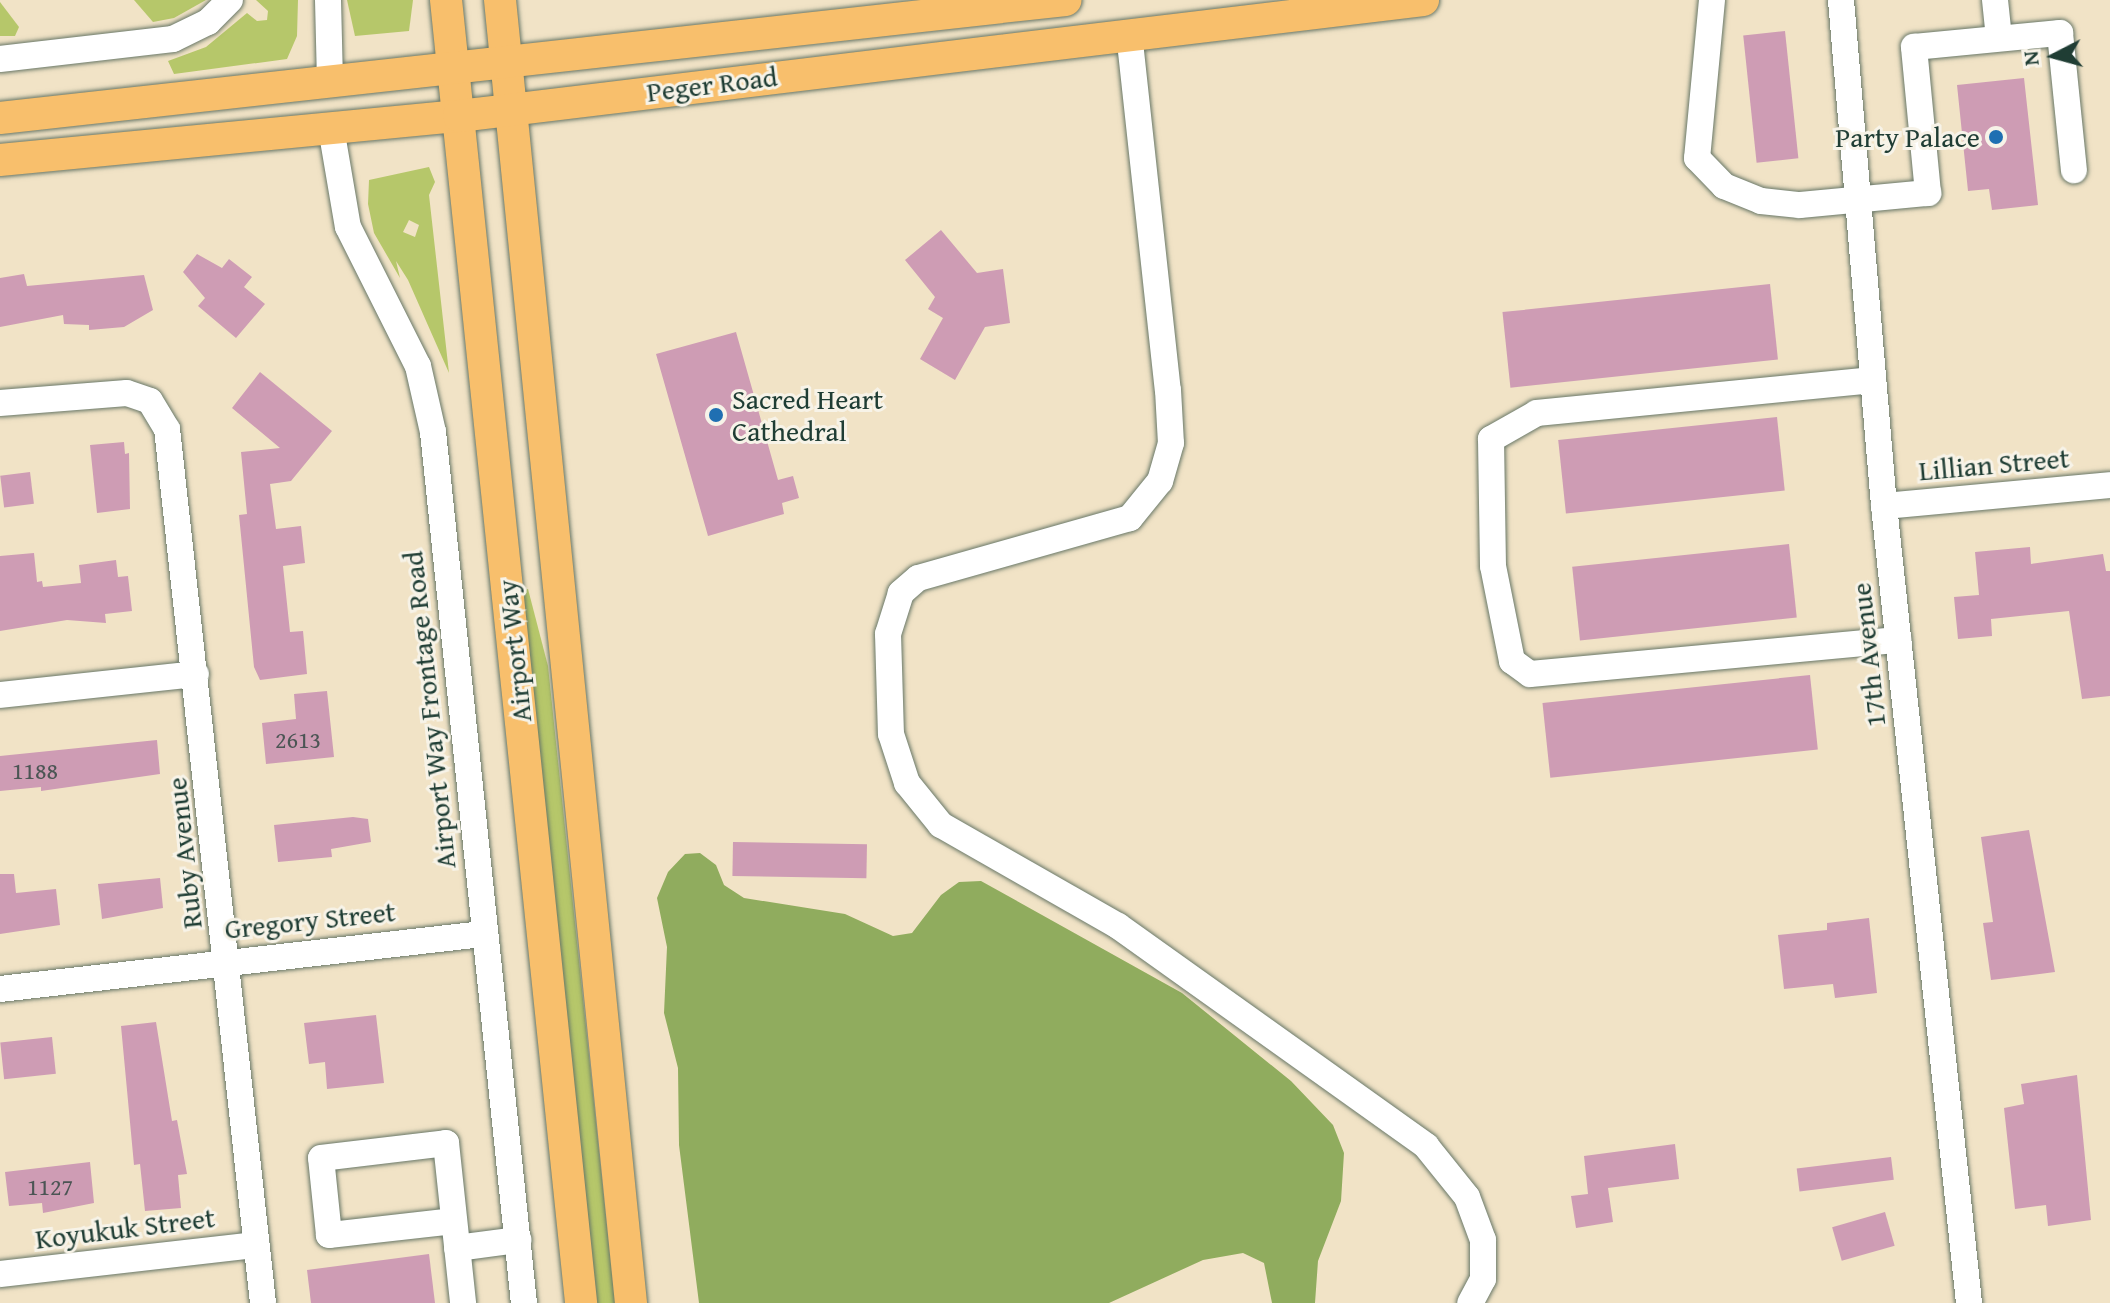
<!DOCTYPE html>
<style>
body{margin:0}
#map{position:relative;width:2110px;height:1303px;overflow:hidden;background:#f1e3c6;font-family:"Gentium Book Plus",serif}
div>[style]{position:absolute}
.green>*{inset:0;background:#b6c76a}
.forest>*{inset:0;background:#90ac5e}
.building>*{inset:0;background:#ce9cb4;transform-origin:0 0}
.roads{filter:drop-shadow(0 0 2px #687767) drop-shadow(0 0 2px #687767)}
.minor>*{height:26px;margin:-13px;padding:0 13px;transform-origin:13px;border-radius:13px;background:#fff}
.major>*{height:32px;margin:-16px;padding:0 16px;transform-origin:16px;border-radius:16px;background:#f8bf6c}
.dots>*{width:22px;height:22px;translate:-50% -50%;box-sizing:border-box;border:4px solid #f7f3e8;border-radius:50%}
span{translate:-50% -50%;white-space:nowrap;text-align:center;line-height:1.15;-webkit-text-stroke:6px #f7f3e8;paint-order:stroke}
.number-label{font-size:24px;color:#4b5554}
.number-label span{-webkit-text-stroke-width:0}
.street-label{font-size:28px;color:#1f3d34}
.poi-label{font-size:28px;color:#1f3d34}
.right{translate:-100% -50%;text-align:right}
.left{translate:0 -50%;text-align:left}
.north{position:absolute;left:2014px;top:16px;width:80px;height:80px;-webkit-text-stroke:6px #f7f3e8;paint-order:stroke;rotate:264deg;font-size:22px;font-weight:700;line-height:32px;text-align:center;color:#1f3d34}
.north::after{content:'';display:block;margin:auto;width:28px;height:36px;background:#1f3d34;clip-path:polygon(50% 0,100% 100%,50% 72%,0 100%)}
</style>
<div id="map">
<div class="green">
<div style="clip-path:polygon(134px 0,206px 0,174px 18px,153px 22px)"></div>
<div style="clip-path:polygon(256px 0,298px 0,297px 36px,287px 59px,174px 74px,168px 61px,206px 47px,247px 13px,257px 21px,267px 20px,268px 11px)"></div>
<div style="clip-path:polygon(347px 0,413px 0,409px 31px,355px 36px)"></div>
<div style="clip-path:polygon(0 2px,19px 27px,15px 36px,0 36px)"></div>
<div style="clip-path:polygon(evenodd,429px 167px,435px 182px,429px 195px,449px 373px,408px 280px,396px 261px,400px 278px,374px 233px,368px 204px,369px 180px,429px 167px,409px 220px,419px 225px,415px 237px,403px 232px,409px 220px)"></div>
<div style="clip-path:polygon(528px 589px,548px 666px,615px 1303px,597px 1303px,522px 591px)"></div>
</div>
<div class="forest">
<div style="clip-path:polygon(700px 853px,716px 865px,724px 885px,744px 898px,845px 914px,893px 936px,912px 933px,941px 895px,959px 882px,981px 881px,1182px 993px,1291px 1081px,1333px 1125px,1344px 1153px,1341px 1201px,1318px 1261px,1315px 1303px,1272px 1303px,1264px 1263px,1243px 1253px,1203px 1260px,1109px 1303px,699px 1303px,679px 1145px,678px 1068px,664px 1013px,667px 947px,657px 898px,668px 872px,685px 854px)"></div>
</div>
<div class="building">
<div style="left:1785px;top:31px;width:128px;height:42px;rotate:84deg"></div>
<div style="clip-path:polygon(2024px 78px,2038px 205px,1992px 210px,1989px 189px,1968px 191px,1957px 85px)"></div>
<div style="clip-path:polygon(941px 230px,977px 273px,1003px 269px,1010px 323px,985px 327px,955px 380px,920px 359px,943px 318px,928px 309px,935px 297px,905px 260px)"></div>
<div style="clip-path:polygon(197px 254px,222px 268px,229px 259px,252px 277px,244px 287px,265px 304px,236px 338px,198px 306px,205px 298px,183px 272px)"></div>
<div style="clip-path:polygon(24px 274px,27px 286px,144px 275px,153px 310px,124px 327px,89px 330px,89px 325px,64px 324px,63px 315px,0 327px,0 278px)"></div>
<div style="left:1770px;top:284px;width:76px;height:269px;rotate:84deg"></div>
<div style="clip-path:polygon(736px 332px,778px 480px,793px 476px,799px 498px,782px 503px,784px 514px,708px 536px,656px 354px)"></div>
<div style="clip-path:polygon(260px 372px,332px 431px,291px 481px,270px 484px,276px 529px,301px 526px,305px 563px,283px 566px,290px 632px,303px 631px,307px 674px,260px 680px,254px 667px,239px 515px,247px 514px,241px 452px,280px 448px,232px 408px)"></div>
<div style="left:1777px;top:417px;width:74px;height:220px;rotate:84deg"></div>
<div style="clip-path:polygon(124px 442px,125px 454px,129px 453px,130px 509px,97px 513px,90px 445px)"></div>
<div style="left:30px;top:472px;width:32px;height:30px;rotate:83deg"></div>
<div style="left:1789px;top:544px;width:74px;height:218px;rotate:84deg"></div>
<div style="clip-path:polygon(2030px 547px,2031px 564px,2103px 554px,2106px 571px,2110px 571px,2110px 696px,2082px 699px,2069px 611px,1991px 619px,1992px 636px,1958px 639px,1954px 597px,1979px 595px,1975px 552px)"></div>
<div style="clip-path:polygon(34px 553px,37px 582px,42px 581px,43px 587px,81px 583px,79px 565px,116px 560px,118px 577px,128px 576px,132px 611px,105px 614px,106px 623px,67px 620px,0 631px,0 556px)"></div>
<div style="left:1810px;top:675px;width:75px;height:269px;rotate:84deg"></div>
<div style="clip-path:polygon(327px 691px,334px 757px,266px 764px,262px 723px,296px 719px,294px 694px)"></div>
<div style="clip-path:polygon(157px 740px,160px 774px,41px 791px,41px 787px,0 791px,0 756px)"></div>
<div style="clip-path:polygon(353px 817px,368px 819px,371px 842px,331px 849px,332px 857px,278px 862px,274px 825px)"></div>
<div style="clip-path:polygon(2029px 830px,2055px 972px,1991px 980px,1983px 923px,1993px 922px,1981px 837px)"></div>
<div style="left:733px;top:842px;width:134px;height:34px;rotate:1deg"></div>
<div style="clip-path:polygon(0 874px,14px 874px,16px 893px,56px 889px,60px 925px,0 934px)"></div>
<div style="clip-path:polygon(160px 878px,163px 908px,102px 919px,98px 884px)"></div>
<div style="clip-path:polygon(1869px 918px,1877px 993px,1835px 998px,1833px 984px,1784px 989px,1778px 935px,1827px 930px,1827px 923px)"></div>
<div style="clip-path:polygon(376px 1015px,384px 1083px,327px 1089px,325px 1062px,309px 1064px,304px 1023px)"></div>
<div style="clip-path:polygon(156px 1022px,172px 1121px,177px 1120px,187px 1174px,178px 1175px,181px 1208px,145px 1211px,140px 1164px,134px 1165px,121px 1026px)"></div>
<div style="left:52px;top:1037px;width:37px;height:52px;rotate:84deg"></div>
<div style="clip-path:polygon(2077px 1075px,2091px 1220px,2048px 1226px,2046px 1205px,2015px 1209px,2004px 1108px,2024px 1104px,2021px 1084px)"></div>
<div style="clip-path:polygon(1675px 1144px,1679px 1179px,1608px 1188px,1613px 1222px,1576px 1228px,1571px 1196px,1588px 1194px,1584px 1156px)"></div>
<div style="left:1891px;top:1157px;width:23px;height:95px;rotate:83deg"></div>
<div style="clip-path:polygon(90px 1162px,94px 1203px,43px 1213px,42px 1203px,9px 1206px,5px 1172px)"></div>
<div style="left:1885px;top:1212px;width:35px;height:55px;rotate:74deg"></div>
<div style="clip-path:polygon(429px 1254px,435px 1303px,311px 1303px,307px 1270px)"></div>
</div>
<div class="roads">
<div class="minor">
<div style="left:328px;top:0;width:80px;rotate:88.6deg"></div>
<div style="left:1712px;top:0;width:159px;rotate:95.4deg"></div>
<div style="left:1697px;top:158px;width:39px;rotate:46deg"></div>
<div style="left:1724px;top:186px;width:40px;rotate:22deg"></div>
<div style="left:1761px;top:201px;width:39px;rotate:6deg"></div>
<div style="left:1800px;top:205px;width:129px;rotate:-5.4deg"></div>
<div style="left:1928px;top:193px;width:147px;rotate:-95.5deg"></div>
<div style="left:1914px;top:47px;width:147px;rotate:-5.5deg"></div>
<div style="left:2060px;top:33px;width:138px;rotate:84.2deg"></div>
<div style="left:1841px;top:0;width:508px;rotate:85.14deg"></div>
<div style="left:1884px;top:506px;width:802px;rotate:83.91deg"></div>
<div style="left:1995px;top:0;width:38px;rotate:84deg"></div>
<div style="left:1129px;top:33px;width:359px;rotate:83.8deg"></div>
<div style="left:1168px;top:390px;width:53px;rotate:86.8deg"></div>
<div style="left:1171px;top:443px;width:40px;rotate:106deg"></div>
<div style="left:1160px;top:481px;width:48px;rotate:129deg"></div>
<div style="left:1130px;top:518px;width:220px;rotate:164.2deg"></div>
<div style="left:918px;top:578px;width:23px;rotate:139deg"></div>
<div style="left:901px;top:593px;width:43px;rotate:107.6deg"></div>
<div style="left:888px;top:634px;width:100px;rotate:88.3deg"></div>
<div style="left:891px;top:734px;width:52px;rotate:71.9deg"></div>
<div style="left:907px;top:783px;width:54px;rotate:51deg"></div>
<div style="left:941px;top:825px;width:204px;rotate:29.7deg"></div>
<div style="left:1118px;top:926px;width:379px;rotate:35.5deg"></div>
<div style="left:1426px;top:1146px;width:65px;rotate:51.2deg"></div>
<div style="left:1467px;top:1197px;width:46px;rotate:69.6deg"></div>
<div style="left:1483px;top:1240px;width:39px;rotate:90deg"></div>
<div style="left:1483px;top:1279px;width:27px;rotate:118deg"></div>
<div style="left:0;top:59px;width:174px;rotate:-6.6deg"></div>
<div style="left:173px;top:39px;width:39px;rotate:-26deg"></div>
<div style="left:208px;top:22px;width:31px;rotate:-45deg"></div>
<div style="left:331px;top:128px;width:100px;rotate:80.3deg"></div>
<div style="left:348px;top:227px;width:156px;rotate:63.3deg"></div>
<div style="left:418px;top:366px;width:68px;rotate:77.2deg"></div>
<div style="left:433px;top:432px;width:876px;rotate:84.04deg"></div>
<div style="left:1873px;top:380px;width:338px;rotate:174.4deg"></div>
<div style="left:1537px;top:413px;width:53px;rotate:150.5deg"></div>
<div style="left:1491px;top:439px;width:127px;rotate:89.1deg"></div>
<div style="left:1493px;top:566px;width:97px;rotate:78.7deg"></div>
<div style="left:1512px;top:661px;width:22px;rotate:36deg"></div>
<div style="left:1530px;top:674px;width:370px;rotate:-5.3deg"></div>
<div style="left:0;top:403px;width:127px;rotate:-4.5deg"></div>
<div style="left:127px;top:393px;width:24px;rotate:19deg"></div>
<div style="left:150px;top:401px;width:33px;rotate:59deg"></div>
<div style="left:167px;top:429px;width:879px;rotate:83.73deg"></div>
<div style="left:1884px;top:506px;width:227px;rotate:-5.3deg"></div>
<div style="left:0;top:695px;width:197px;rotate:-6.1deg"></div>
<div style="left:0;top:989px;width:487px;rotate:-6.5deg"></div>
<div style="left:454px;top:1221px;width:126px;rotate:173.6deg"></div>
<div style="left:329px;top:1235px;width:77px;rotate:-95.9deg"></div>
<div style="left:321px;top:1158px;width:126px;rotate:-6.8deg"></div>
<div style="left:446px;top:1143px;width:161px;rotate:83.9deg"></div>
<div style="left:457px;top:1248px;width:62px;rotate:-7.5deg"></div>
<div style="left:0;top:1274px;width:258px;rotate:-6.5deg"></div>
</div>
<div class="major">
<div style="left:446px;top:0;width:1310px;rotate:84.08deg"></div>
<div style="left:500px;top:0;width:1310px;rotate:84.26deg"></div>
<div style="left:0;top:118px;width:1072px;rotate:-6.32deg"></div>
<div style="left:0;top:160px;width:461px;rotate:-5.5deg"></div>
<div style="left:459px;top:116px;width:971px;rotate:-6.86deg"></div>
</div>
</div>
<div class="dots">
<div style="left:1996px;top:137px;background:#1f6fb2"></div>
<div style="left:716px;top:415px;background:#1f6fb2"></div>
</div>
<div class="number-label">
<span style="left:298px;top:740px">2613</span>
<span style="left:35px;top:771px">1188</span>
<span style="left:50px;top:1187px">1127</span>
</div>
<div class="street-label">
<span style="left:712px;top:84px;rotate:-7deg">Peger Road</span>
<span style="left:1994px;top:464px;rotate:-5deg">Lillian Street</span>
<span style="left:514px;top:651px;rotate:-96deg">Airport Way</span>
<span style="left:1868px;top:655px;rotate:-96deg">17th Avenue</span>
<span style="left:429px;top:710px;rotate:-96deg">Airport Way Frontage Road</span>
<span style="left:184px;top:853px;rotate:-96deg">Ruby Avenue</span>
<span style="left:310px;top:920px;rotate:-6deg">Gregory Street</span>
<span style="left:125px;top:1228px;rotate:-7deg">Koyukuk Street</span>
</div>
<div class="poi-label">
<span class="right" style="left:1980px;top:137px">Party Palace</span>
<span class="left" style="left:732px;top:415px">Sacred Heart<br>Cathedral</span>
</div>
<div class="north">N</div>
</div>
